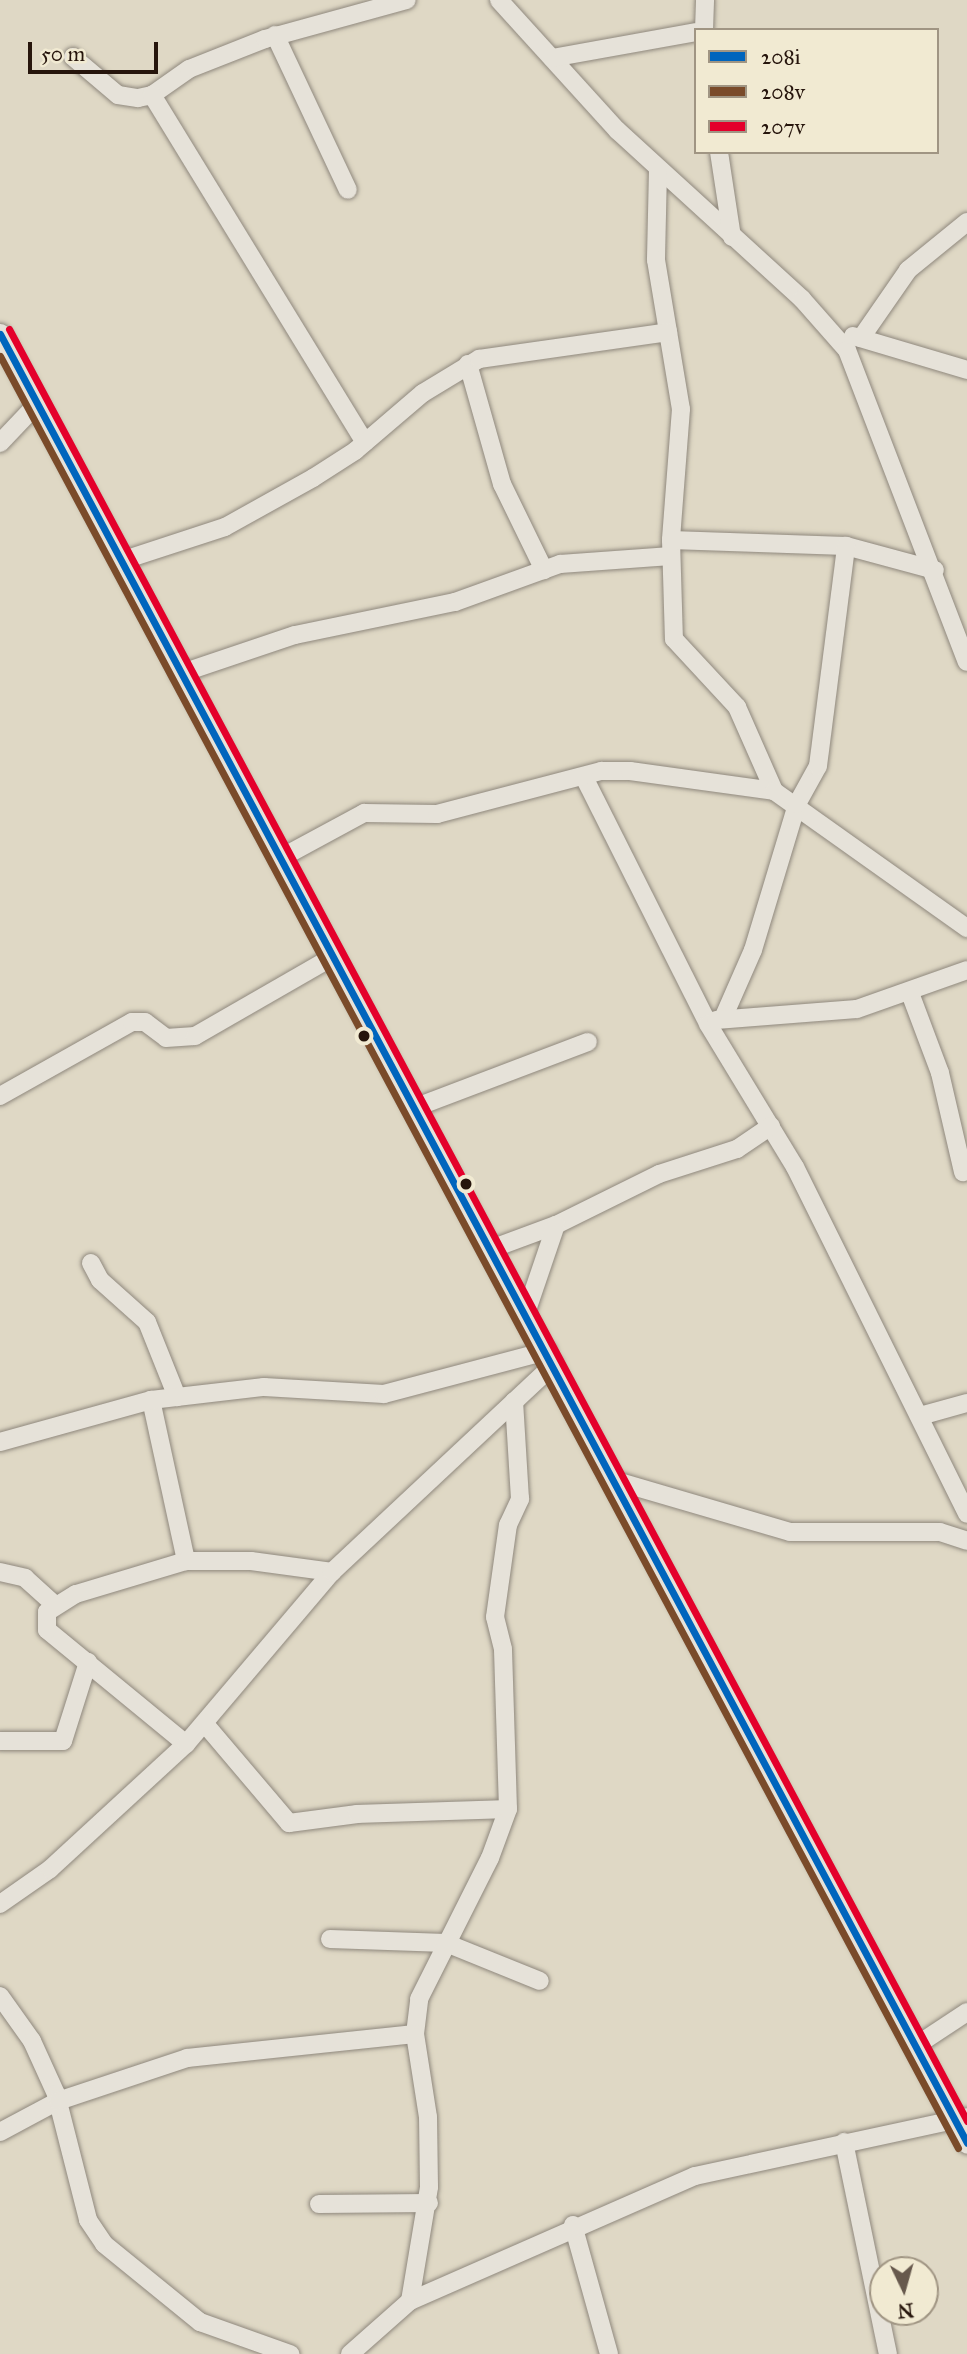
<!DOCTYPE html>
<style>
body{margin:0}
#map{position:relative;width:967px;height:2354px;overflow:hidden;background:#dfd8c5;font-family:"IM FELL Great Primer",serif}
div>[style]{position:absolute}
.roads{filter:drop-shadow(0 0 2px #8f887d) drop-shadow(0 0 2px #8f887d)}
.minor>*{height:18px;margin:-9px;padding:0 9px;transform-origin:9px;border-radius:9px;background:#e6e2d9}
.tertiary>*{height:21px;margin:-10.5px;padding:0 10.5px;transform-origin:10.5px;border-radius:10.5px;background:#e6e2d9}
.bus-1>*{height:7px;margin:-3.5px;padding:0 3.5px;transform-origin:3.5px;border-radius:3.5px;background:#0065bd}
.bus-2>*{height:7px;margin:-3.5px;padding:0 3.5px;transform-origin:3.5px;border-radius:3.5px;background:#7a4b2a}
.bus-3>*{height:7px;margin:-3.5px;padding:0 3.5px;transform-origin:3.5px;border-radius:3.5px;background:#e4002b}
.dots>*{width:19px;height:19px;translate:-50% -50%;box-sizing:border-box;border:4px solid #f1ead2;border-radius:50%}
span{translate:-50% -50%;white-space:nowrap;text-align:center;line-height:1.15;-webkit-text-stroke:7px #f1ead2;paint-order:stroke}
.legend{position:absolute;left:694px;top:28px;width:245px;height:126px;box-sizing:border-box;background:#f1ead2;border:2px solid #a09583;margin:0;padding:9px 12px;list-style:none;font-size:21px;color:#26150c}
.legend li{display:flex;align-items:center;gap:14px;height:35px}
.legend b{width:35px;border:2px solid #a09583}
.north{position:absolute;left:869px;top:2256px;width:70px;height:70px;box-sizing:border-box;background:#f1ead2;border:2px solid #a09583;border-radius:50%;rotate:175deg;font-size:19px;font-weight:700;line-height:28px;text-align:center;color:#26150c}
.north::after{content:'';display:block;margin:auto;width:24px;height:32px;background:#67594d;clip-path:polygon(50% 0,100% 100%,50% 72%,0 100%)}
.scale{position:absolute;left:28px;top:42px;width:130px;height:32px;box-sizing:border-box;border:4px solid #26150c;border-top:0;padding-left:9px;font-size:21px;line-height:24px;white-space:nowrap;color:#26150c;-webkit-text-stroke:5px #f1ead2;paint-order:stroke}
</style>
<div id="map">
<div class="roads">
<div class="minor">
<div style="left:499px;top:0;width:176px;rotate:47.8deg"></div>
<div style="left:617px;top:130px;width:251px;rotate:42.4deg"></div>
<div style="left:802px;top:299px;width:68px;rotate:48.6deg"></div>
<div style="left:847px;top:350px;width:334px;rotate:69deg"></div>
<div style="left:704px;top:30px;width:30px;rotate:-88deg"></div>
<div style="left:275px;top:35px;width:171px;rotate:64.8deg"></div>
<div style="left:73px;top:57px;width:59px;rotate:40.2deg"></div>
<div style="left:118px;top:95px;width:20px;rotate:9deg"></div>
<div style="left:138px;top:98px;width:14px;rotate:-12deg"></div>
<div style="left:152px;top:95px;width:45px;rotate:-35.1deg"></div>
<div style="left:189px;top:69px;width:82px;rotate:-21.5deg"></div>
<div style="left:265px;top:39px;width:147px;rotate:-15.4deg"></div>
<div style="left:552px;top:58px;width:146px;rotate:-10.2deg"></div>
<div style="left:152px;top:95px;width:407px;rotate:58.5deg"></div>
<div style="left:719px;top:152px;width:86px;rotate:81.3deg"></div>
<div style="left:658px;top:170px;width:90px;rotate:91.3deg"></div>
<div style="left:656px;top:260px;width:151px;rotate:80.5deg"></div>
<div style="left:681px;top:409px;width:131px;rotate:94.4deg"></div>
<div style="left:671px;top:540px;width:99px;rotate:88.3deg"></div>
<div style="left:674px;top:639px;width:93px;rotate:47.2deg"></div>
<div style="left:737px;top:707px;width:92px;rotate:66.2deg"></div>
<div style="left:853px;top:336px;width:119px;rotate:16.6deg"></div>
<div style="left:861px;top:338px;width:83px;rotate:-55.3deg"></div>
<div style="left:908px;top:270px;width:76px;rotate:-39.1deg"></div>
<div style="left:468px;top:364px;width:125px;rotate:74.2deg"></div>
<div style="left:502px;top:484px;width:96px;rotate:64deg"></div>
<div style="left:0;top:443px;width:54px;rotate:-46.5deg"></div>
<div style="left:671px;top:540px;width:175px;rotate:2deg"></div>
<div style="left:846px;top:546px;width:92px;rotate:15.1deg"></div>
<div style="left:121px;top:561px;width:109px;rotate:-18.1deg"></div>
<div style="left:225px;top:527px;width:101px;rotate:-29.1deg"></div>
<div style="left:313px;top:478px;width:50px;rotate:-32.7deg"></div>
<div style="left:355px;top:451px;width:89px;rotate:-40.5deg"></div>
<div style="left:423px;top:393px;width:66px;rotate:-31.3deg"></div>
<div style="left:479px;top:359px;width:191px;rotate:-8.1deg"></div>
<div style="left:179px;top:674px;width:122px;rotate:-18.6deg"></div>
<div style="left:295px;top:635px;width:163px;rotate:-11.7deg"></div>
<div style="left:455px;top:602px;width:112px;rotate:-19.9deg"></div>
<div style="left:560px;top:564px;width:111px;rotate:-4.1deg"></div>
<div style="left:584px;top:777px;width:276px;rotate:63.3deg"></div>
<div style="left:708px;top:1024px;width:167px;rotate:58.7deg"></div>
<div style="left:795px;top:1167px;width:387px;rotate:63.6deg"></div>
<div style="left:279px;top:859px;width:97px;rotate:-28.4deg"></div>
<div style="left:364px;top:813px;width:73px;rotate:0.8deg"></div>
<div style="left:437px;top:814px;width:170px;rotate:-14.7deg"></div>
<div style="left:601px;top:771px;width:29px"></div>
<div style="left:630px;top:771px;width:145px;rotate:7.9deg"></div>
<div style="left:774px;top:791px;width:237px;rotate:35.4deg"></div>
<div style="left:910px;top:993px;width:85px;rotate:69.4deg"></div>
<div style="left:940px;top:1073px;width:102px;rotate:76.9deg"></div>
<div style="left:724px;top:1016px;width:72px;rotate:-66.3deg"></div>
<div style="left:753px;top:950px;width:152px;rotate:-73.2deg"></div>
<div style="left:797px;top:804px;width:43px;rotate:-61.1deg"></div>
<div style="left:818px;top:766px;width:222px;rotate:-82.7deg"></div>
<div style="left:716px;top:1020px;width:141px;rotate:-4.5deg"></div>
<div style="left:857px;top:1009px;width:117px;rotate:-19.5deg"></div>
<div style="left:0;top:1096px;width:151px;rotate:-29.3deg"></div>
<div style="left:132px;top:1022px;width:13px"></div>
<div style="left:145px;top:1022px;width:26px;rotate:37deg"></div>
<div style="left:166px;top:1038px;width:29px;rotate:-4deg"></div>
<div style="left:195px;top:1036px;width:160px;rotate:-29.9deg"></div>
<div style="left:414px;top:1108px;width:186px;rotate:-20.8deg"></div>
<div style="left:491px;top:1249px;width:69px;rotate:-20.3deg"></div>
<div style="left:556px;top:1225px;width:115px;rotate:-26.3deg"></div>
<div style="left:659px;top:1174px;width:82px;rotate:-17.8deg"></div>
<div style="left:737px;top:1149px;width:41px;rotate:-34.1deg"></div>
<div style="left:91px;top:1263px;width:19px;rotate:62deg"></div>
<div style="left:100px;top:1280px;width:63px;rotate:41.8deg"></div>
<div style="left:147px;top:1322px;width:81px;rotate:68.2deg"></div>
<div style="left:526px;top:1313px;width:93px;rotate:-71.2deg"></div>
<div style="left:151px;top:1400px;width:165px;rotate:77.7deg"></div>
<div style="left:920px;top:1416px;width:49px;rotate:-15.5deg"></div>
<div style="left:0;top:1442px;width:157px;rotate:-15.5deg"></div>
<div style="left:151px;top:1400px;width:114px;rotate:-6.6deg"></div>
<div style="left:264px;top:1387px;width:120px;rotate:3.3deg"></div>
<div style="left:384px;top:1394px;width:169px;rotate:-14.8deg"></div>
<div style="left:616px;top:1481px;width:181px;rotate:16.3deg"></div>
<div style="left:790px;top:1532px;width:150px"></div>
<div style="left:940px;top:1532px;width:28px;rotate:18deg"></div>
<div style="left:0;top:1572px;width:26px;rotate:13deg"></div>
<div style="left:25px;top:1578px;width:39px;rotate:42deg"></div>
<div style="left:205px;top:1724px;width:130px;rotate:49.7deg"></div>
<div style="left:289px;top:1823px;width:69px;rotate:-7.5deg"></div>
<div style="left:357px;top:1814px;width:151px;rotate:-1.9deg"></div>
<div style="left:0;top:1741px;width:63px"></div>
<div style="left:63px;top:1741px;width:83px;rotate:-72.4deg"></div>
<div style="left:186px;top:1744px;width:180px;rotate:-140.6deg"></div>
<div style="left:47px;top:1630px;width:18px;rotate:-90deg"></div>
<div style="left:47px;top:1612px;width:34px;rotate:-32deg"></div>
<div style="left:76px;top:1594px;width:115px;rotate:-16.7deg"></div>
<div style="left:186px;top:1561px;width:65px"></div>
<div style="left:251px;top:1561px;width:82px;rotate:7.7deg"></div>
<div style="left:0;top:1904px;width:61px;rotate:-35deg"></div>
<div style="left:50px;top:1869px;width:185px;rotate:-42.6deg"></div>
<div style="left:186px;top:1744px;width:226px;rotate:-49.7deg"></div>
<div style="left:332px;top:1572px;width:304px;rotate:-43.1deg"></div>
<div style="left:330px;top:1939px;width:116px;rotate:2deg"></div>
<div style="left:446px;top:1943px;width:101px;rotate:22deg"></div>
<div style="left:0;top:1996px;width:55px;rotate:54.6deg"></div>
<div style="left:32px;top:2041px;width:58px;rotate:65.6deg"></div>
<div style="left:56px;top:2094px;width:130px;rotate:75.7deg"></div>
<div style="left:88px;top:2220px;width:29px;rotate:56deg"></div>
<div style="left:104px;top:2244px;width:124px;rotate:39.1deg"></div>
<div style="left:200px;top:2322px;width:96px;rotate:19.6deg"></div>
<div style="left:917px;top:2045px;width:60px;rotate:-33.4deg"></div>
<div style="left:0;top:2132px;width:66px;rotate:-28.1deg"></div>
<div style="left:58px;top:2101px;width:136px;rotate:-18.4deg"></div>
<div style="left:187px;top:2058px;width:229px;rotate:-6deg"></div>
<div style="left:415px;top:2034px;width:35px;rotate:-83deg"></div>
<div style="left:419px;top:1999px;width:158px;rotate:-63.3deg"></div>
<div style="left:490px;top:1858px;width:52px;rotate:-69.8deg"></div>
<div style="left:508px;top:1809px;width:160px;rotate:-91.8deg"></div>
<div style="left:503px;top:1649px;width:33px;rotate:-104deg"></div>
<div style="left:495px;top:1617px;width:93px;rotate:-82deg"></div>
<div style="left:508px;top:1525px;width:29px;rotate:-65deg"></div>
<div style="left:520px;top:1499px;width:98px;rotate:-93.5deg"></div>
<div style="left:844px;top:2142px;width:217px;rotate:78.3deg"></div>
<div style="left:319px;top:2204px;width:110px;rotate:-0.5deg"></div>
<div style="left:573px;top:2225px;width:134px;rotate:74.4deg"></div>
<div style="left:410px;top:2301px;width:116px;rotate:-80.5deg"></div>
<div style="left:429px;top:2187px;width:70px;rotate:-90.8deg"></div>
<div style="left:428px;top:2117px;width:84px;rotate:-98.9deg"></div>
<div style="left:350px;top:2354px;width:80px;rotate:-41.5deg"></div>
<div style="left:410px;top:2301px;width:311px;rotate:-23.7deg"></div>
<div style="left:695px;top:2176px;width:278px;rotate:-12.2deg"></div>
</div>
<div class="tertiary">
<div style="left:0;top:334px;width:2051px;rotate:61.87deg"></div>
</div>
</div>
<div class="bus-1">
<div style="left:0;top:334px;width:2051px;rotate:61.87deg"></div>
</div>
<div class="bus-2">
<div style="left:0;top:356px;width:2032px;rotate:61.87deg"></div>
</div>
<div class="bus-3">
<div style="left:9px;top:329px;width:2032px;rotate:61.87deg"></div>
</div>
<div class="dots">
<div style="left:364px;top:1036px;background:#26150c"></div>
<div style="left:466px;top:1184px;background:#26150c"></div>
</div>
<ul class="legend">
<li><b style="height:9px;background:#0065bd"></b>208i</li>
<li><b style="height:9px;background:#7a4b2a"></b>208v</li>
<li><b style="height:9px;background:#e4002b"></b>207v</li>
</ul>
<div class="north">N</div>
<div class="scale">50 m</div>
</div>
